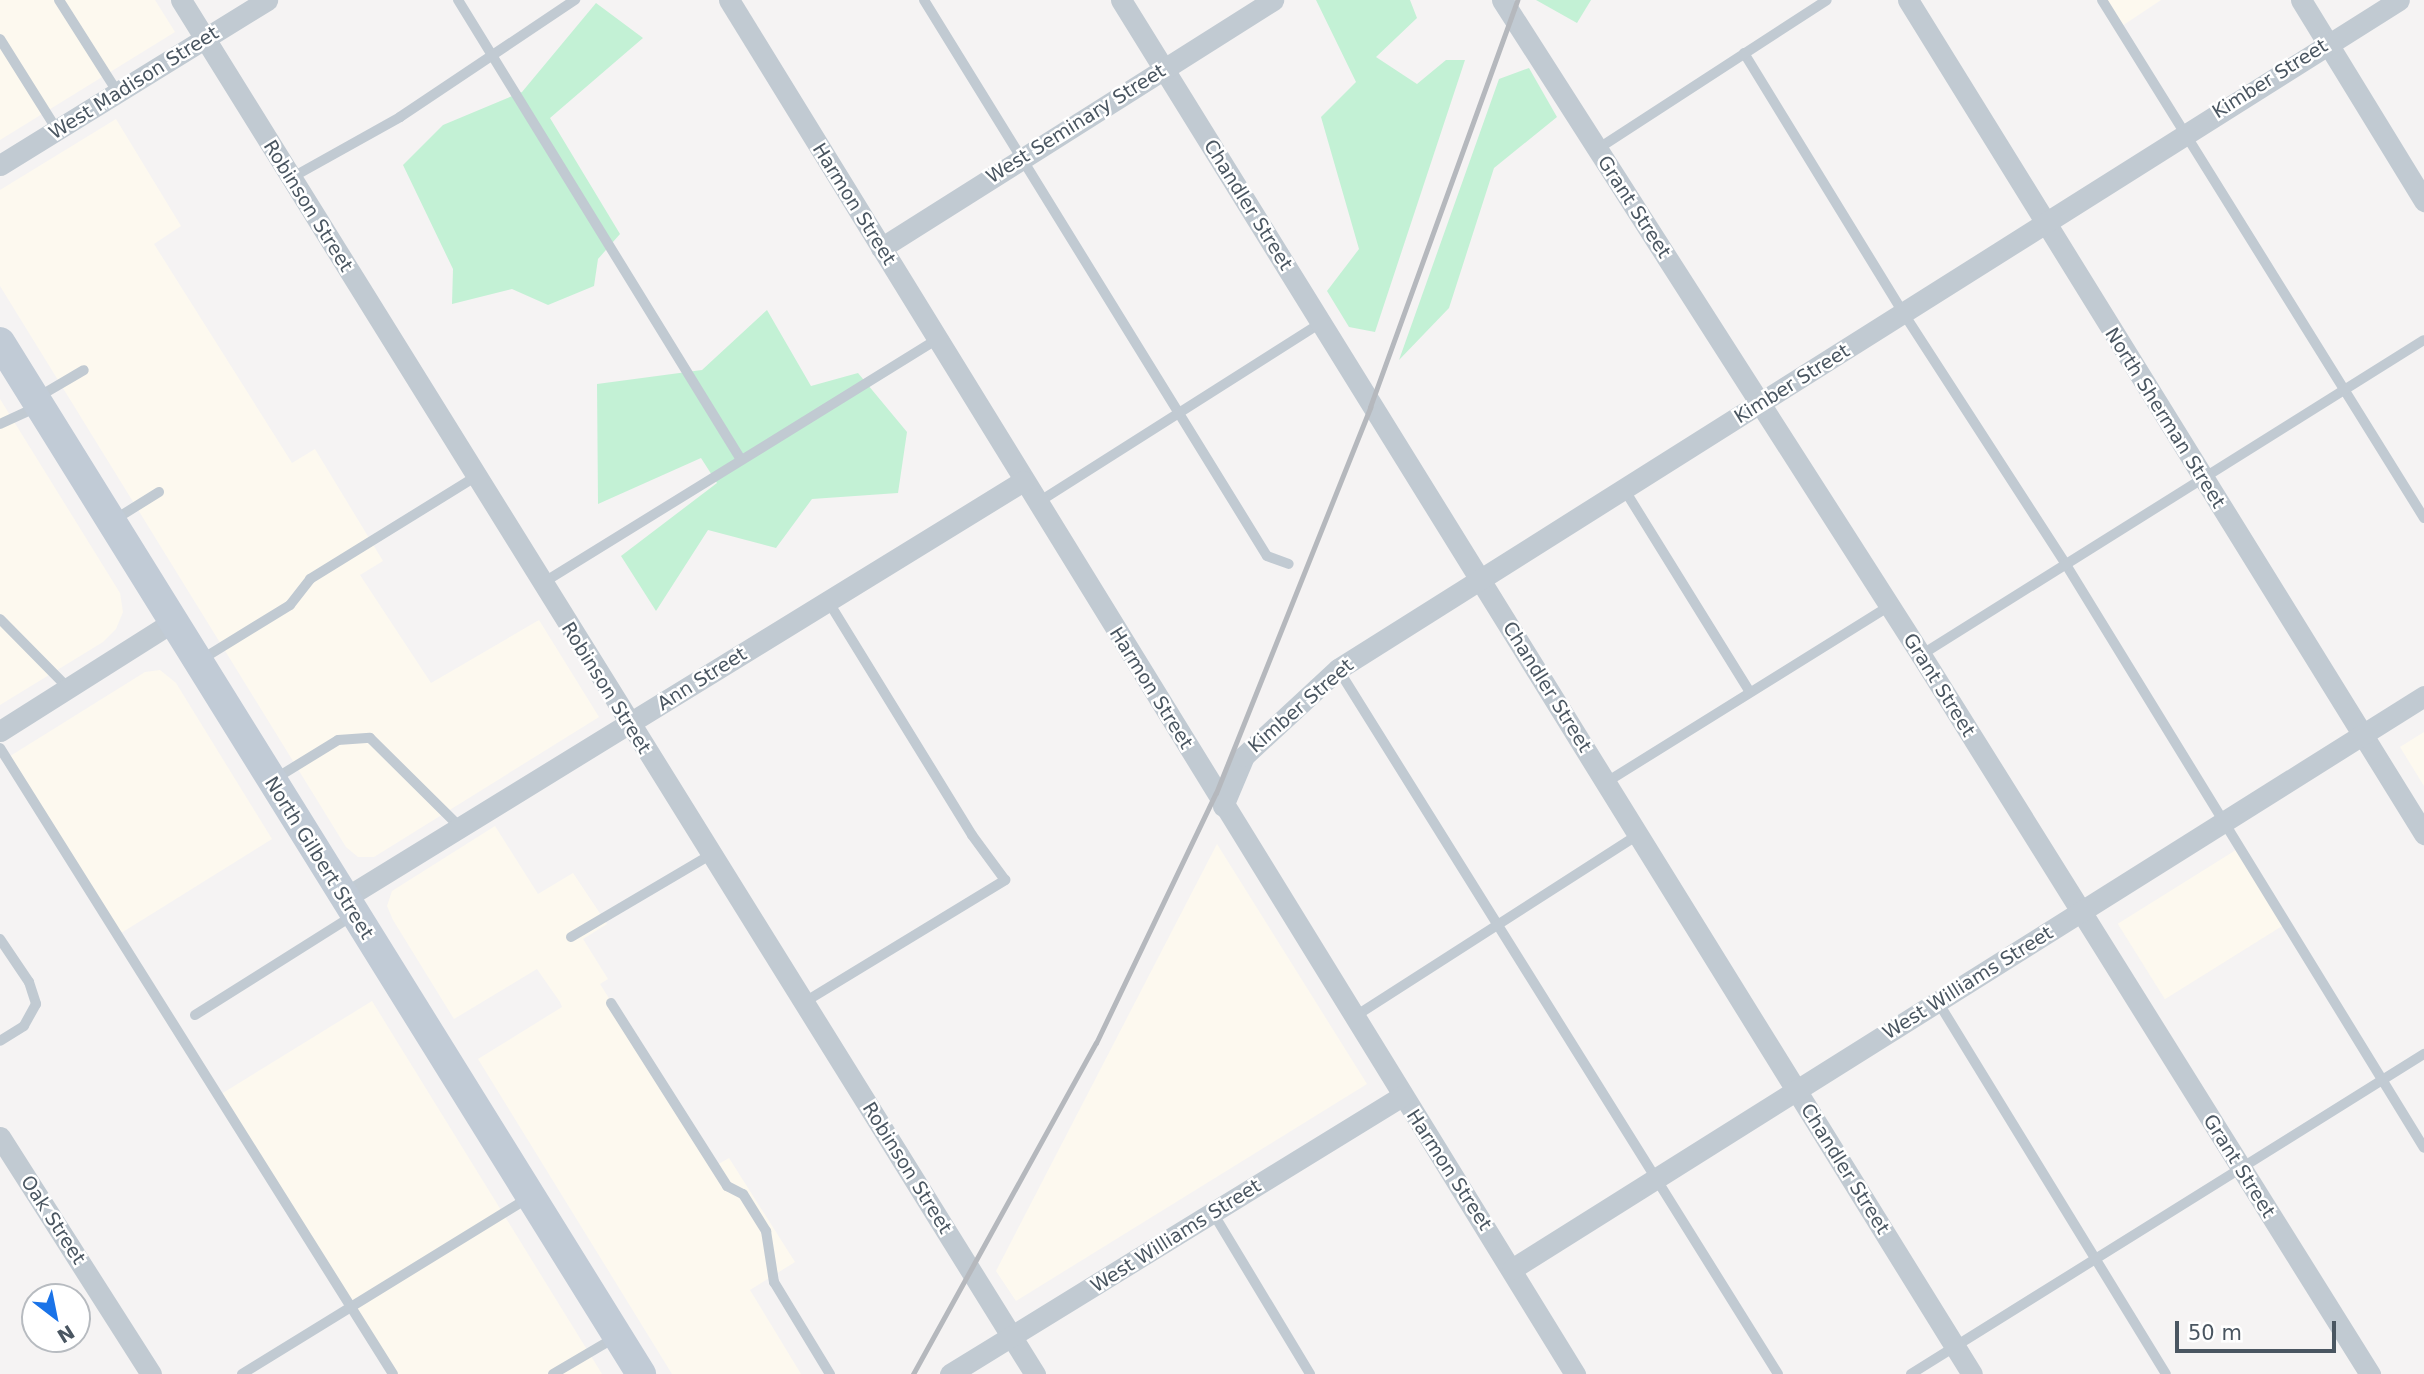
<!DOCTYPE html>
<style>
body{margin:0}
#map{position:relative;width:2424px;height:1374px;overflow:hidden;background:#f5f3f3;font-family:"DejaVu Sans",sans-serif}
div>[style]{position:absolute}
.commercial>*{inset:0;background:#fdf9ef;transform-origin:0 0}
.green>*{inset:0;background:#c3f1d5}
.lane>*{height:10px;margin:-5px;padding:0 5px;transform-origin:5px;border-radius:5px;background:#c1cad2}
.street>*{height:21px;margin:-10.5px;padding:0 10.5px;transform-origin:10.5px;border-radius:10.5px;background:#c1cad2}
.secondary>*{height:30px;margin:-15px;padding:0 15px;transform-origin:15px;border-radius:15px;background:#c1cbd6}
.rail>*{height:5px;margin:-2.5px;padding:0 2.5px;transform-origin:2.5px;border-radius:2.5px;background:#b5b8bd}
span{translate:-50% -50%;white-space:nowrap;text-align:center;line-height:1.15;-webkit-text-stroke:5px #fff;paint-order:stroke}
.street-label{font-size:19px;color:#4a5661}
.north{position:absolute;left:21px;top:1283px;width:70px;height:70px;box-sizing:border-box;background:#fff;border:2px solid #b7bbc0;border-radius:50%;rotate:148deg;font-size:19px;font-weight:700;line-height:28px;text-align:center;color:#4a5661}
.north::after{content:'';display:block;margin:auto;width:24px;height:32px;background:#1a73e8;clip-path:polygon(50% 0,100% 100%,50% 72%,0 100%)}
.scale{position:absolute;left:2175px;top:1321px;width:161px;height:32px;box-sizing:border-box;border:4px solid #4a5661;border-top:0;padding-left:9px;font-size:21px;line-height:24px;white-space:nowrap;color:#4a5661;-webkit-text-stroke:5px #fff;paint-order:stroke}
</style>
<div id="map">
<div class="commercial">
<div style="clip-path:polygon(0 0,155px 0,175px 32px,0 140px)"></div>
<div style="clip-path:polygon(2102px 0,2161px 0,2119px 28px)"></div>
<div style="clip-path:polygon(116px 119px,181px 226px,154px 244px,292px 463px,315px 449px,383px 561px,360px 575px,431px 683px,539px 620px,599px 717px,374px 857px,358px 857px,346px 847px,0 286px,0 190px)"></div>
<div style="clip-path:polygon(0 399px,120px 593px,123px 612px,116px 629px,103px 642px,0 705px)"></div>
<div style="clip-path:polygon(160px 670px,176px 683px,272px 839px,118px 935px,7px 758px,145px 672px)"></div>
<div style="clip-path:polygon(2424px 732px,2424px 786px,2400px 747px)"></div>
<div style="clip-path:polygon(495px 826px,538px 894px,573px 873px,607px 924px,583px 939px,608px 979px,600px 984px,715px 1166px,729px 1158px,795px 1262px,750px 1290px,801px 1374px,672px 1374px,478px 1059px,562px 1007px,560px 1002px,537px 969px,454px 1019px,393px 920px,387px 906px,392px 891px)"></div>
<div style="clip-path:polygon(1217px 844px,1367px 1084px,1016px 1301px,996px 1271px)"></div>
<div style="left:2239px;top:848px;width:89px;height:143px;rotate:58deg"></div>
<div style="clip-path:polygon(372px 1001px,602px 1374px,393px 1374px,218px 1096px)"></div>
</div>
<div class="green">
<div style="clip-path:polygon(1316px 0,1410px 0,1417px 18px,1376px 57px,1417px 84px,1446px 60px,1465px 60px,1375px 332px,1349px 327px,1327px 291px,1359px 249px,1321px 117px,1356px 82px)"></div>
<div style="clip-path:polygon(1536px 0,1591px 0,1577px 23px)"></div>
<div style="clip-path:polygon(596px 3px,643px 38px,550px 118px,620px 234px,598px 259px,594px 286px,548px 305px,512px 289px,452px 304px,453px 269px,403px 165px,443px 125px,522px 92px)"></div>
<div style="clip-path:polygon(1529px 68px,1557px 117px,1494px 168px,1449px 308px,1399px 360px,1499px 79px)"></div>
<div style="clip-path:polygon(767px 310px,811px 386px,858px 373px,907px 432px,898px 493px,812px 499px,776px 548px,708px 530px,656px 611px,621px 556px,717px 483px,701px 458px,598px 504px,597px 384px,702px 370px)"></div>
</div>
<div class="lane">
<div style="left:59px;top:0;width:110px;rotate:57.6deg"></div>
<div style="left:458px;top:0;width:538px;rotate:58.38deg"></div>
<div style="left:924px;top:0;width:653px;rotate:58.33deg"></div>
<div style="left:1267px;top:556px;width:23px;rotate:20deg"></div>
<div style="left:2102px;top:0;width:610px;rotate:58.13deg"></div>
<div style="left:0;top:39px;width:107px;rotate:57.9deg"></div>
<div style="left:1744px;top:53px;width:306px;rotate:58.5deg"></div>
<div style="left:1904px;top:314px;width:297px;rotate:57.1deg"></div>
<div style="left:2065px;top:563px;width:686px;rotate:58.46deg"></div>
<div style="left:1596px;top:150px;width:275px;rotate:-33deg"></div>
<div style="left:291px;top:178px;width:125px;rotate:-29.2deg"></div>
<div style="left:400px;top:117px;width:211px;rotate:-33.8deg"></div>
<div style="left:38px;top:397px;width:53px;rotate:-30.4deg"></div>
<div style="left:0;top:424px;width:41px;rotate:-24.7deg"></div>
<div style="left:1624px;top:489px;width:239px;rotate:58.2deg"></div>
<div style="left:1037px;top:503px;width:338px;rotate:-32.4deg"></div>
<div style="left:114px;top:520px;width:53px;rotate:-31.9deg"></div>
<div style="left:541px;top:584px;width:467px;rotate:-31.7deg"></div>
<div style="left:0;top:619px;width:97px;rotate:45.4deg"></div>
<div style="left:1921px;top:655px;width:593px;rotate:-32.06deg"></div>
<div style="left:199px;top:661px;width:107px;rotate:-31.6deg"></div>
<div style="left:290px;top:605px;width:33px;rotate:-52deg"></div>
<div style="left:310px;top:579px;width:194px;rotate:-31.7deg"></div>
<div style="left:1338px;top:669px;width:831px;rotate:58.03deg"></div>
<div style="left:0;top:748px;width:739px;rotate:57.88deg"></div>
<div style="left:273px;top:780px;width:76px;rotate:-31.6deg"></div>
<div style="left:338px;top:740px;width:32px;rotate:-4deg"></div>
<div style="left:370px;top:738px;width:127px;rotate:44.7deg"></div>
<div style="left:1605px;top:783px;width:335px;rotate:-31.9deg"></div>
<div style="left:571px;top:937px;width:161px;rotate:-30.5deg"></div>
<div style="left:0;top:939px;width:52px;rotate:56deg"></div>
<div style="left:29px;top:982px;width:23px;rotate:72deg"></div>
<div style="left:36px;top:1004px;width:25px;rotate:119deg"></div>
<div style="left:24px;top:1026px;width:28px;rotate:148deg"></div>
<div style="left:1938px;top:1002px;width:436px;rotate:58.5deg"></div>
<div style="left:611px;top:1003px;width:217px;rotate:57.6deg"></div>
<div style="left:727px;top:1186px;width:18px;rotate:27deg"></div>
<div style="left:743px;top:1194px;width:44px;rotate:58.1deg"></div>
<div style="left:766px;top:1231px;width:52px;rotate:81.1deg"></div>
<div style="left:774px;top:1282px;width:108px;rotate:58.7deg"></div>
<div style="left:803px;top:1003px;width:237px;rotate:-31.3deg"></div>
<div style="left:1005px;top:880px;width:56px;rotate:-126.3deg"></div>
<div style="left:972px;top:835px;width:275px;rotate:-121.6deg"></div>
<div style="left:195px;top:1015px;width:186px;rotate:-32.2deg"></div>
<div style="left:1354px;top:1017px;width:337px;rotate:-32.7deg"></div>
<div style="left:1213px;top:1213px;width:188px;rotate:58.9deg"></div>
<div style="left:242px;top:1374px;width:336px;rotate:-31.6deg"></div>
<div style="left:553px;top:1374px;width:71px;rotate:-30.5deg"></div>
<div style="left:1911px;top:1374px;width:605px;rotate:-31.96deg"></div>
</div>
<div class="street">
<div style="left:181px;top:0;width:1618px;rotate:58.14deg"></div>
<div style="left:729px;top:0;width:1614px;rotate:58.38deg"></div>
<div style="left:1121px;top:0;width:1616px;rotate:58.23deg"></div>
<div style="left:1502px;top:0;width:778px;rotate:57.39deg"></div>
<div style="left:1921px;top:655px;width:848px;rotate:58.02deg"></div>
<div style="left:1908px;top:0;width:981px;rotate:58.25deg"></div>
<div style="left:2301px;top:0;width:236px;rotate:58.5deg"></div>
<div style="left:0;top:165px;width:314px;rotate:-31.7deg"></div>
<div style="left:881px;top:248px;width:464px;rotate:-32.3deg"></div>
<div style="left:0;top:731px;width:202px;rotate:-32.3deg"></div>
<div style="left:1223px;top:806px;width:54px;rotate:-67.2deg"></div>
<div style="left:1244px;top:756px;width:128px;rotate:-42.8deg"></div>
<div style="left:1338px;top:669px;width:1254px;rotate:-32.23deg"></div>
<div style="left:345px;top:898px;width:796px;rotate:-31.59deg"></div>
<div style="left:0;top:1137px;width:281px;rotate:57.5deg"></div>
<div style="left:1512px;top:1269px;width:1077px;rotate:-32.14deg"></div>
<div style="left:950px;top:1374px;width:531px;rotate:-31.59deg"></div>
</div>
<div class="secondary">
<div style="left:0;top:342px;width:1215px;rotate:58.15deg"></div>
</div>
<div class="rail">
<div style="left:913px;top:1374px;width:378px;rotate:-61.1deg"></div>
<div style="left:1096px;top:1043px;width:277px;rotate:-64.4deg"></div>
<div style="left:1216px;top:793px;width:416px;rotate:-68.2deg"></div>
<div style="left:1370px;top:407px;width:433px;rotate:-70.1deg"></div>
</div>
<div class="street-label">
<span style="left:2270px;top:79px;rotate:-32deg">Kimber Street</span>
<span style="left:134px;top:83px;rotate:-32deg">West Madison Street</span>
<span style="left:1076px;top:124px;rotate:-32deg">West Seminary Street</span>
<span style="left:854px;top:204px;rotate:58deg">Harmon Street</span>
<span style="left:1248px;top:205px;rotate:58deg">Chandler Street</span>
<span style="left:308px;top:206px;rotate:58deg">Robinson Street</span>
<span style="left:1634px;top:207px;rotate:57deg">Grant Street</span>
<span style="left:1792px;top:384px;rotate:-32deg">Kimber Street</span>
<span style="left:2165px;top:418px;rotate:58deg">North Sherman Street</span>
<span style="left:702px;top:679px;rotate:-32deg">Ann Street</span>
<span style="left:1939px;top:685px;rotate:58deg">Grant Street</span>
<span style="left:1547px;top:687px;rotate:58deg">Chandler Street</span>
<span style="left:606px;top:688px;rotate:58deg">Robinson Street</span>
<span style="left:1151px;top:688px;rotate:58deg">Harmon Street</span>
<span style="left:1301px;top:706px;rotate:-41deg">Kimber Street</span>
<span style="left:319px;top:858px;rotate:58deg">North Gilbert Street</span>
<span style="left:1968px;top:983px;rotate:-32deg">West Williams Street</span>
<span style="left:2239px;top:1166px;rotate:58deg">Grant Street</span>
<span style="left:907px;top:1168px;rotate:58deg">Robinson Street</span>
<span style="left:1845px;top:1169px;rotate:58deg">Chandler Street</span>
<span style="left:1449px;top:1170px;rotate:57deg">Harmon Street</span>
<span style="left:53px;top:1220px;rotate:57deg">Oak Street</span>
<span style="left:1176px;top:1236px;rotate:-32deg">West Williams Street</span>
</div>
<div class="north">N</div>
<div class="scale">50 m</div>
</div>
